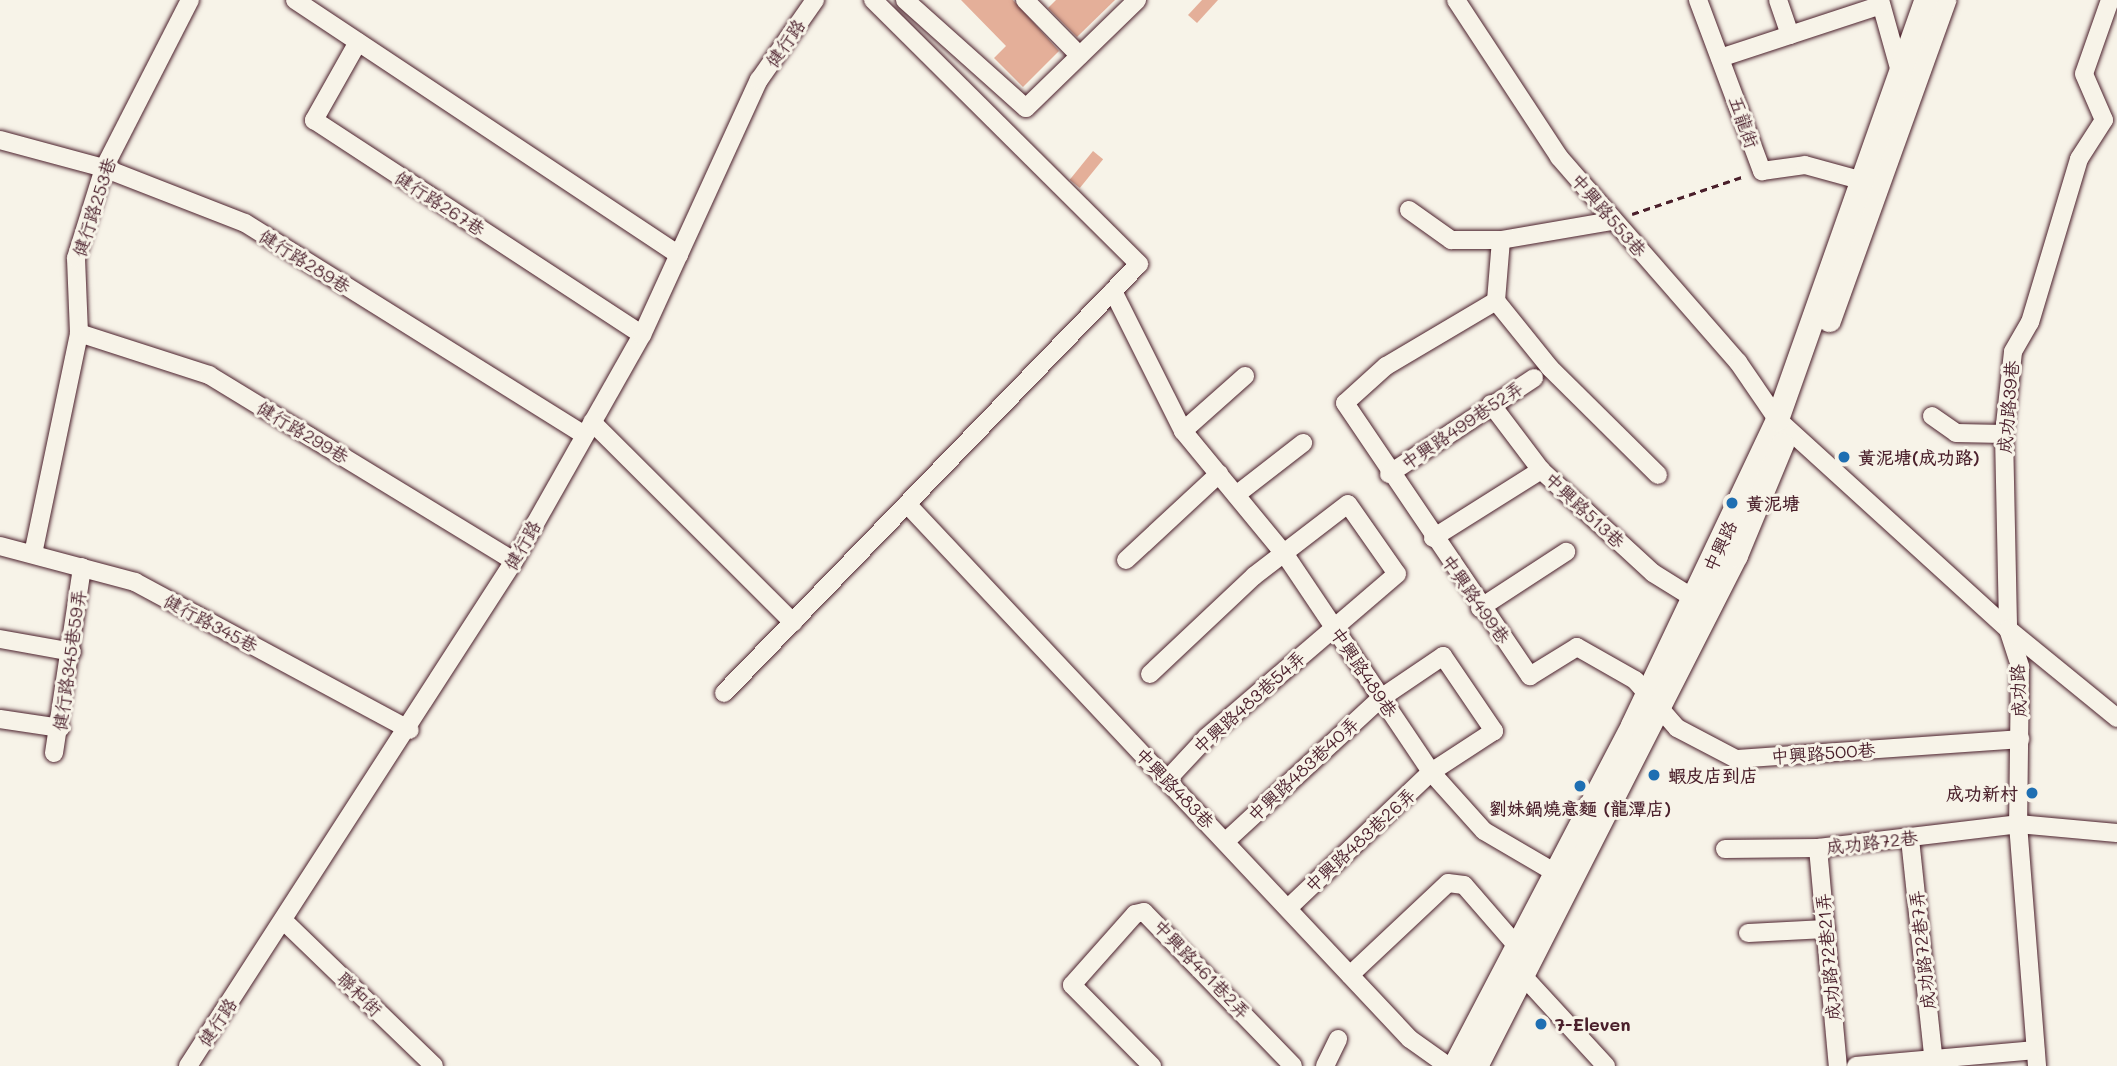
<!DOCTYPE html>
<meta charset="utf-8">
<style>
body{margin:0}
#map{position:relative;width:2117px;height:1066px;overflow:hidden;background:#f7f3e8;font-family:Mali,"LXGW WenKai TC",sans-serif}
div>[style]{position:absolute}
.building>*{inset:0;background:#e4af99;transform-origin:0 0}
.path>*{height:2.5px;margin-top:-1.25px;transform-origin:0;background:repeating-linear-gradient(90deg,#4a1f2b 0 7px,transparent 0 12px)}
.roads{filter:drop-shadow(0 0 2px #4a1f2b) drop-shadow(0 0 2px #4a1f2b)}
.minor>*{height:18px;margin:-9px;padding:0 9px;transform-origin:9px;border-radius:9px;background:#f7f3e8}
.major>*{height:23px;margin:-11.5px;padding:0 11.5px;transform-origin:11.5px;border-radius:11.5px;background:#f7f3e8}
.dots>*{width:19px;height:19px;translate:-50% -50%;box-sizing:border-box;border:4px solid #f7f3e8;border-radius:50%}
span{translate:-50% -50%;white-space:nowrap;text-align:center;line-height:1.15;-webkit-text-stroke:6px #f7f3e8;paint-order:stroke}
.street-label{font-size:18px;color:#4a1f2b}
.poi-label{font-size:18px;color:#4a1f2b;font-weight:700}
.left{translate:0 -50%;text-align:left}
.right{translate:-100% -50%;text-align:right}
</style>
<div id="map">
<div class="building">
<div style="clip-path:polygon(961px 0,1013px 0,1059px 51px,1023px 87px,994px 58px,1006px 46px)"></div>
<div style="clip-path:polygon(1056px 0,1115px 0,1077px 37px,1048px 8px)"></div>
<div style="clip-path:polygon(1202px 0,1218px 0,1197px 23px,1188px 15px)"></div>
<div style="left:1093px;top:151px;width:13px;height:37px;rotate:39deg"></div>
</div>
<div class="path">
<div style="left:1632px;top:214px;width:119px;rotate:-18.6deg"></div>
</div>
<div class="roads">
<div class="minor">
<div style="left:295px;top:0;width:461px;rotate:33.6deg"></div>
<div style="left:905px;top:0;width:162px;rotate:41.8deg"></div>
<div style="left:1026px;top:108px;width:155px;rotate:-44.2deg"></div>
<div style="left:1025px;top:0;width:78px;rotate:45.5deg"></div>
<div style="left:1456px;top:0;width:188px;rotate:56.7deg"></div>
<div style="left:1559px;top:157px;width:272px;rotate:48.9deg"></div>
<div style="left:1738px;top:362px;width:69px;rotate:55.6deg"></div>
<div style="left:1777px;top:419px;width:312px;rotate:42.3deg"></div>
<div style="left:2008px;top:629px;width:40px;rotate:72deg"></div>
<div style="left:2020px;top:667px;width:157px;rotate:90.7deg"></div>
<div style="left:2018px;top:824px;width:243px;rotate:85.5deg"></div>
<div style="left:1698px;top:0;width:183px;rotate:69.5deg"></div>
<div style="left:1762px;top:171px;width:43px;rotate:-7.9deg"></div>
<div style="left:1805px;top:165px;width:68px;rotate:15.3deg"></div>
<div style="left:1778px;top:0;width:37px;rotate:71deg"></div>
<div style="left:1880px;top:0;width:71px;rotate:74.4deg"></div>
<div style="left:2110px;top:0;width:78px;rotate:109.4deg"></div>
<div style="left:2084px;top:74px;width:50px;rotate:66.5deg"></div>
<div style="left:2104px;top:120px;width:46px;rotate:122.7deg"></div>
<div style="left:2079px;top:159px;width:170px;rotate:106.7deg"></div>
<div style="left:2030px;top:322px;width:34px;rotate:120deg"></div>
<div style="left:2013px;top:352px;width:82px;rotate:96.3deg"></div>
<div style="left:2004px;top:434px;width:195px;rotate:88.8deg"></div>
<div style="left:2008px;top:629px;width:141px;rotate:39.2deg"></div>
<div style="left:358px;top:42px;width:90px;rotate:119.4deg"></div>
<div style="left:314px;top:120px;width:392px;rotate:33.2deg"></div>
<div style="left:1720px;top:58px;width:169px;rotate:-18.2deg"></div>
<div style="left:0;top:140px;width:108px;rotate:15.1deg"></div>
<div style="left:104px;top:168px;width:151px;rotate:21.3deg"></div>
<div style="left:245px;top:223px;width:400px;rotate:32deg"></div>
<div style="left:1409px;top:210px;width:52px;rotate:35.5deg"></div>
<div style="left:1451px;top:240px;width:50px"></div>
<div style="left:1501px;top:240px;width:113px;rotate:-9.7deg"></div>
<div style="left:1501px;top:240px;width:61px;rotate:94.7deg"></div>
<div style="left:1496px;top:301px;width:86px;rotate:51.1deg"></div>
<div style="left:1550px;top:368px;width:152px;rotate:44.7deg"></div>
<div style="left:1113px;top:291px;width:157px;rotate:63.4deg"></div>
<div style="left:1183px;top:431px;width:162px;rotate:50.5deg"></div>
<div style="left:1286px;top:556px;width:260px;rotate:56.1deg"></div>
<div style="left:1431px;top:772px;width:79px;rotate:48.1deg"></div>
<div style="left:1484px;top:831px;width:95px;rotate:30.3deg"></div>
<div style="left:1496px;top:301px;width:128px;rotate:149.4deg"></div>
<div style="left:1386px;top:366px;width:55px;rotate:137.9deg"></div>
<div style="left:1345px;top:403px;width:330px;rotate:55.9deg"></div>
<div style="left:1530px;top:676px;width:55px;rotate:-31.7deg"></div>
<div style="left:1577px;top:647px;width:67px;rotate:29.6deg"></div>
<div style="left:1635px;top:680px;width:64px;rotate:48.8deg"></div>
<div style="left:1677px;top:728px;width:67px;rotate:27.7deg"></div>
<div style="left:1736px;top:759px;width:285px;rotate:-4deg"></div>
<div style="left:79px;top:333px;width:137px;rotate:17.9deg"></div>
<div style="left:209px;top:375px;width:357px;rotate:31.4deg"></div>
<div style="left:1491px;top:404px;width:83px;rotate:52.9deg"></div>
<div style="left:1541px;top:470px;width:152px;rotate:42.6deg"></div>
<div style="left:1653px;top:573px;width:49px;rotate:31.8deg"></div>
<div style="left:1932px;top:416px;width:29px;rotate:35deg"></div>
<div style="left:1956px;top:433px;width:48px;rotate:1.2deg"></div>
<div style="left:592px;top:422px;width:284px;rotate:44.9deg"></div>
<div style="left:1183px;top:431px;width:83px;rotate:-41.6deg"></div>
<div style="left:1389px;top:474px;width:174px;rotate:-33.5deg"></div>
<div style="left:1236px;top:495px;width:85px;rotate:-37.8deg"></div>
<div style="left:907px;top:504px;width:734px;rotate:46.77deg"></div>
<div style="left:1410px;top:1039px;width:47px;rotate:35.4deg"></div>
<div style="left:1433px;top:538px;width:128px;rotate:-32.2deg"></div>
<div style="left:0;top:546px;width:140px;rotate:14.9deg"></div>
<div style="left:135px;top:582px;width:312px;rotate:28.3deg"></div>
<div style="left:33px;top:554px;width:226px;rotate:-78.2deg"></div>
<div style="left:79px;top:333px;width:75px;rotate:-92.3deg"></div>
<div style="left:76px;top:258px;width:94px;rotate:-72.7deg"></div>
<div style="left:104px;top:168px;width:189px;rotate:-62.9deg"></div>
<div style="left:1126px;top:560px;width:127px;rotate:-42.8deg"></div>
<div style="left:1480px;top:608px;width:103px;rotate:-33.1deg"></div>
<div style="left:0;top:639px;width:73px;rotate:10.2deg"></div>
<div style="left:1150px;top:674px;width:143px;rotate:-43.3deg"></div>
<div style="left:1254px;top:576px;width:118px;rotate:-37.5deg"></div>
<div style="left:1348px;top:504px;width:85px;rotate:55deg"></div>
<div style="left:1397px;top:574px;width:250px;rotate:139.4deg"></div>
<div style="left:1207px;top:737px;width:59px;rotate:132.9deg"></div>
<div style="left:724px;top:693px;width:597px;rotate:-45.95deg"></div>
<div style="left:1139px;top:264px;width:375px;rotate:-135.2deg"></div>
<div style="left:0;top:719px;width:61px;rotate:8.5deg"></div>
<div style="left:54px;top:753px;width:188px;rotate:-81.4deg"></div>
<div style="left:1910px;top:839px;width:224px;rotate:83.9deg"></div>
<div style="left:1226px;top:841px;width:211px;rotate:-42.7deg"></div>
<div style="left:1381px;top:698px;width:75px;rotate:-34.1deg"></div>
<div style="left:1443px;top:656px;width:91px;rotate:55.8deg"></div>
<div style="left:1494px;top:731px;width:75px;rotate:146.9deg"></div>
<div style="left:1431px;top:772px;width:196px;rotate:136.4deg"></div>
<div style="left:1818px;top:848px;width:219px;rotate:84.8deg"></div>
<div style="left:1725px;top:849px;width:93px;rotate:-0.6deg"></div>
<div style="left:1818px;top:848px;width:201px;rotate:-6.8deg"></div>
<div style="left:2018px;top:824px;width:99px;rotate:5.2deg"></div>
<div style="left:285px;top:922px;width:207px;rotate:44deg"></div>
<div style="left:1748px;top:933px;width:78px;rotate:-2.9deg"></div>
<div style="left:1514px;top:966px;width:136px;rotate:47.4deg"></div>
<div style="left:1350px;top:975px;width:134px;rotate:-43.2deg"></div>
<div style="left:1448px;top:883px;width:16px;rotate:7deg"></div>
<div style="left:1464px;top:885px;width:79px;rotate:49.1deg"></div>
<div style="left:188px;top:1066px;width:601px;rotate:-57.16deg"></div>
<div style="left:514px;top:561px;width:260px;rotate:-60.5deg"></div>
<div style="left:642px;top:335px;width:281px;rotate:-65.4deg"></div>
<div style="left:759px;top:80px;width:98px;rotate:-55deg"></div>
<div style="left:1152px;top:1066px;width:114px;rotate:-134.6deg"></div>
<div style="left:1072px;top:985px;width:95px;rotate:-48.4deg"></div>
<div style="left:1135px;top:914px;width:9px;rotate:-13deg"></div>
<div style="left:1144px;top:912px;width:214px;rotate:45.9deg"></div>
<div style="left:1325px;top:1066px;width:30px;rotate:-64deg"></div>
<div style="left:1856px;top:1066px;width:180px;rotate:-5.1deg"></div>
</div>
<div class="major">
<div style="left:1829px;top:320px;width:340px;rotate:-70.2deg"></div>
<div style="left:1454px;top:1066px;width:385px;rotate:-62.4deg"></div>
<div style="left:1632px;top:725px;width:339px;rotate:-64.6deg"></div>
<div style="left:1777px;top:419px;width:444px;rotate:-70.5deg"></div>
<div style="left:1476px;top:1066px;width:573px;rotate:-63.03deg"></div>
<div style="left:1736px;top:555px;width:120px;rotate:-67.5deg"></div>
</div>
</div>
<div class="dots">
<div style="left:1844px;top:457px;background:#1f6fb2"></div>
<div style="left:1732px;top:503px;background:#1f6fb2"></div>
<div style="left:1654px;top:775px;background:#1f6fb2"></div>
<div style="left:1580px;top:786px;background:#1f6fb2"></div>
<div style="left:2032px;top:793px;background:#1f6fb2"></div>
<div style="left:1541px;top:1024px;background:#1f6fb2"></div>
</div>
<div class="street-label">
<span style="left:785px;top:43px;rotate:-55deg">健行路</span>
<span style="left:1744px;top:122px;rotate:70deg">五龍街</span>
<span style="left:440px;top:203px;rotate:33deg">健行路267巷</span>
<span style="left:94px;top:207px;rotate:-72deg">健行路253巷</span>
<span style="left:1609px;top:215px;rotate:49deg">中興路553巷</span>
<span style="left:305px;top:261px;rotate:32deg">健行路289巷</span>
<span style="left:2008px;top:407px;rotate:-85deg">成功路39巷</span>
<span style="left:1462px;top:425px;rotate:-34deg">中興路499巷52弄</span>
<span style="left:303px;top:432px;rotate:31deg">健行路299巷</span>
<span style="left:1585px;top:510px;rotate:43deg">中興路513巷</span>
<span style="left:522px;top:545px;rotate:-60deg">健行路</span>
<span style="left:1720px;top:546px;rotate:-65deg">中興路</span>
<span style="left:1476px;top:599px;rotate:55deg">中興路499巷</span>
<span style="left:211px;top:623px;rotate:28deg">健行路345巷</span>
<span style="left:69px;top:660px;rotate:-82deg">健行路345巷59弄</span>
<span style="left:1364px;top:672px;rotate:56deg">中興路489巷</span>
<span style="left:2018px;top:691px;rotate:-93deg">成功路</span>
<span style="left:1249px;top:702px;rotate:-42deg">中興路483巷54弄</span>
<span style="left:1823px;top:753px;rotate:-4deg">中興路500巷</span>
<span style="left:1303px;top:769px;rotate:-43deg">中興路483巷40弄</span>
<span style="left:1175px;top:788px;rotate:46deg">中興路483巷</span>
<span style="left:1360px;top:840px;rotate:-43deg">中興路483巷26弄</span>
<span style="left:1872px;top:842px;rotate:-6deg">成功路72巷</span>
<span style="left:1922px;top:950px;rotate:-96deg">成功路72巷7弄</span>
<span style="left:1828px;top:957px;rotate:-95deg">成功路72巷21弄</span>
<span style="left:1202px;top:969px;rotate:46deg">中興路461巷2弄</span>
<span style="left:360px;top:994px;rotate:44deg">聯和街</span>
<span style="left:217px;top:1022px;rotate:-56deg">健行路</span>
</div>
<div class="poi-label">
<span class="left" style="left:1858px;top:457px">黃泥塘(成功路)</span>
<span class="left" style="left:1746px;top:503px">黃泥塘</span>
<span class="left" style="left:1668px;top:775px">蝦皮店到店</span>
<span class="right" style="left:2018px;top:793px">成功新村</span>
<span style="left:1580px;top:808px">劉妹鍋燒意麵 (龍潭店)</span>
<span class="left" style="left:1555px;top:1024px">7-Eleven</span>
</div>
</div>
